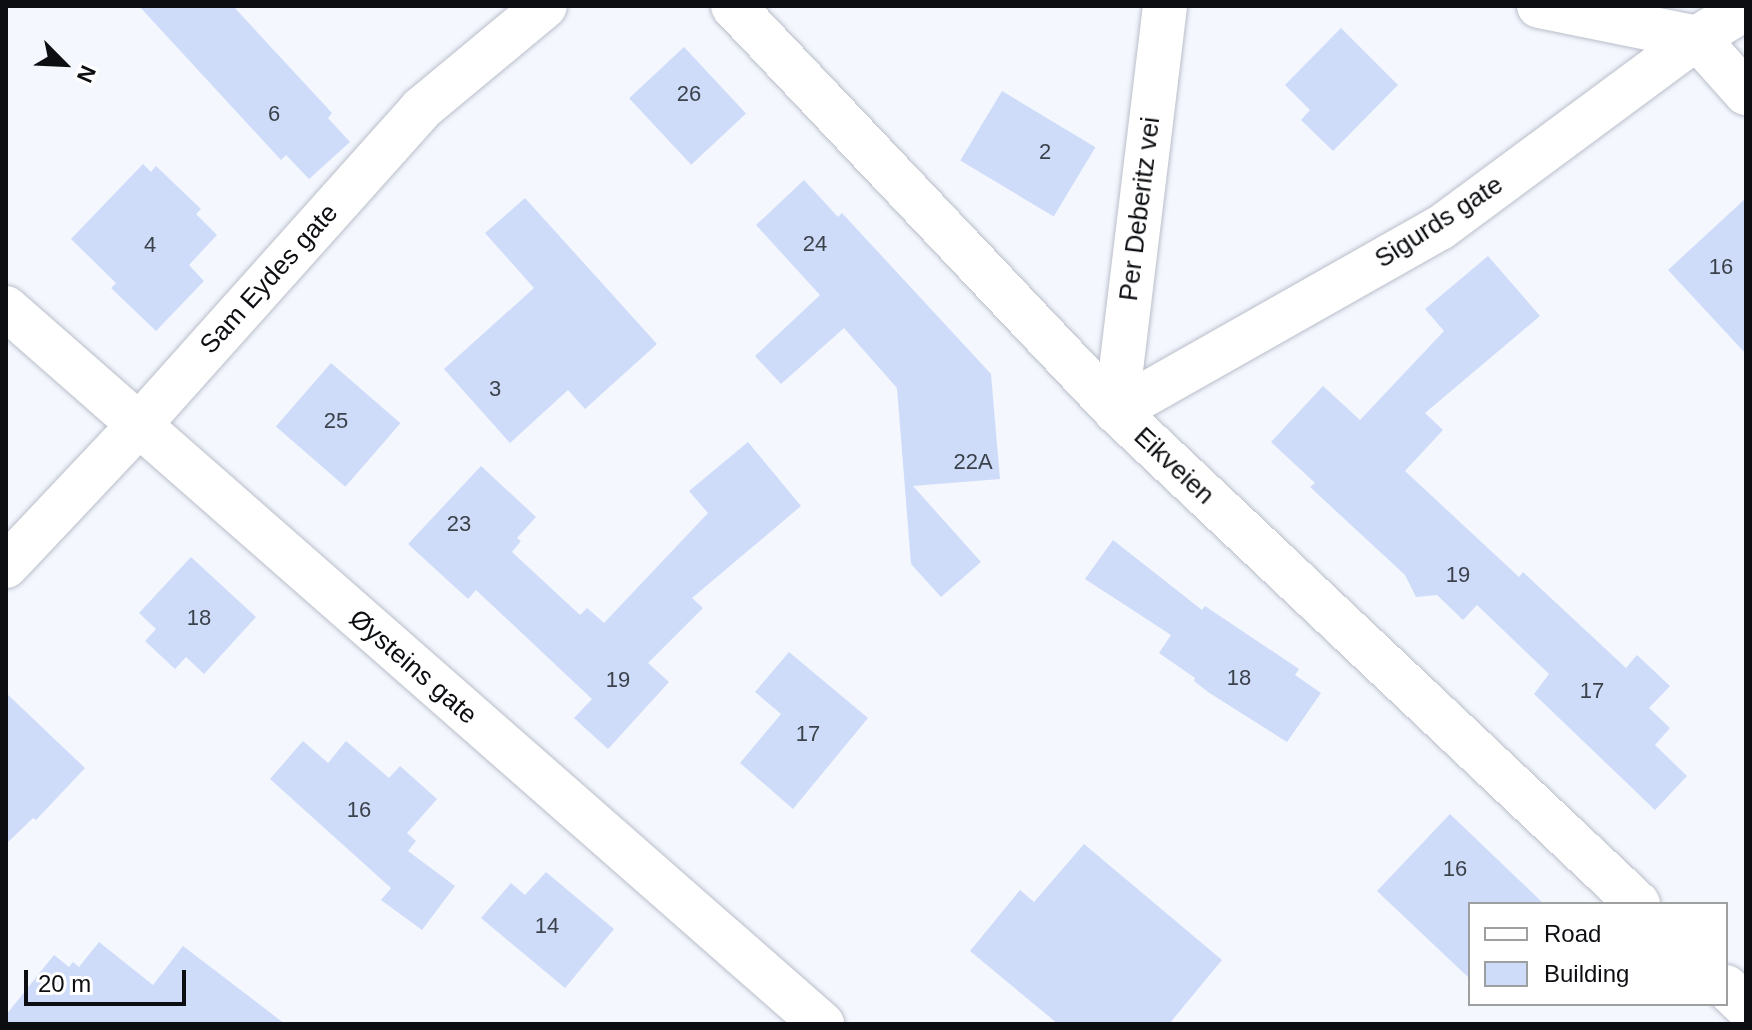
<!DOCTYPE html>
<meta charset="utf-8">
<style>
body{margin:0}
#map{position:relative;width:1752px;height:1030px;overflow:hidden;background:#f4f7fe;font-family:Arial,sans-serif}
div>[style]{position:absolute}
.building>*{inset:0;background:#cedcfa;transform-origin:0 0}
.roads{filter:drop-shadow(0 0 2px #b9bec9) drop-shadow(0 0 2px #b9bec9)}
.minor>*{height:44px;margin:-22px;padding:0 22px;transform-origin:22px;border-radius:22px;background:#fff}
span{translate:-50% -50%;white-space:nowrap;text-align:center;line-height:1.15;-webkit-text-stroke:6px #fff;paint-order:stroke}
.number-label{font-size:22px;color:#3c424b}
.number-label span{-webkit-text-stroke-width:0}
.street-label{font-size:26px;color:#0c0e11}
.frame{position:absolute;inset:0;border:8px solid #0c0e11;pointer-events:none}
.legend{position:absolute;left:1468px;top:902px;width:260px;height:104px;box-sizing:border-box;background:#fff;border:2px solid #9e9fa0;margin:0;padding:10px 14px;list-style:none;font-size:24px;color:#0c0e11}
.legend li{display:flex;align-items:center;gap:16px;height:40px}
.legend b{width:40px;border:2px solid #9e9fa0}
.north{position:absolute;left:24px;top:24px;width:80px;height:80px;-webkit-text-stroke:6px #fff;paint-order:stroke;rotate:114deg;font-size:22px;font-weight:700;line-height:32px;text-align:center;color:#0c0e11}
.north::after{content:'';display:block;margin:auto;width:28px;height:36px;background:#0c0e11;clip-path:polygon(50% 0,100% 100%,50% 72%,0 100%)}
.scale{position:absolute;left:24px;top:970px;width:162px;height:36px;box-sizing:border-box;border:4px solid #0c0e11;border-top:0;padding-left:10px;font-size:24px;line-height:28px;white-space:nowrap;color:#0c0e11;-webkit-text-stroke:6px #fff;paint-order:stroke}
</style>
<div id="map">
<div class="building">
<div style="clip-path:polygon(139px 6px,233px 6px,332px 113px,328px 118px,350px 142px,309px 179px,286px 155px,281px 160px)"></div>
<div style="clip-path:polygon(1341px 28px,1398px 85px,1333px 151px,1301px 120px,1310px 110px,1285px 85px)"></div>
<div style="left:684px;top:47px;width:91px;height:75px;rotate:47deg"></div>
<div style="left:1002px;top:91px;width:109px;height:81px;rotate:31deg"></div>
<div style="clip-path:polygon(143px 164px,151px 172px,156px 166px,201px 209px,196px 214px,217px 235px,189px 265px,204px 281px,156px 331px,111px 288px,116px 283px,71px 239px)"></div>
<div style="clip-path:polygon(804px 180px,838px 217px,842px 213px,991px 374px,1000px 479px,913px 486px,981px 562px,941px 597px,911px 564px,897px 388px,844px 328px,781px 384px,755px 356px,820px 295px,756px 225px)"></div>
<div style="clip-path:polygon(525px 198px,657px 344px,585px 409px,568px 390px,510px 443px,444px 369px,534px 288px,485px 233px)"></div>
<div style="clip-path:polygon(1746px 198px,1746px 354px,1668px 270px)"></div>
<div style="clip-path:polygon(1488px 256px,1540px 316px,1425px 413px,1443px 430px,1405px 471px,1519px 577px,1523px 572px,1626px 668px,1637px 655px,1670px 686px,1649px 708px,1670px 728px,1655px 745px,1687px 776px,1655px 810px,1534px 694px,1549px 674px,1477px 605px,1463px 620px,1437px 595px,1416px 597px,1405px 575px,1310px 487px,1315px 483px,1271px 442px,1323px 386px,1360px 420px,1444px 331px,1425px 309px)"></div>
<div style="left:331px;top:363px;width:92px;height:84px;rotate:41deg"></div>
<div style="clip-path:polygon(748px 442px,801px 506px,692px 598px,703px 608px,648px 663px,669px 682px,608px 749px,574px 718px,592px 699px,476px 590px,468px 599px,408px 544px,481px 466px,536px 517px,517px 538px,521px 541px,512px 552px,580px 615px,587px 608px,604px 623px,708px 513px,689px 491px)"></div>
<div style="clip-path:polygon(1113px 540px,1202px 610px,1205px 606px,1299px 669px,1295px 675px,1321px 693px,1287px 742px,1208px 692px,1194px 681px,1195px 678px,1159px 653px,1171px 635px,1085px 579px)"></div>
<div style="clip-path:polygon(191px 557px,256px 617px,204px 674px,186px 657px,175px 669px,145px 641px,156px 629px,139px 613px)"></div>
<div style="clip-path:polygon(789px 652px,868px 718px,793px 809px,740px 763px,781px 714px,755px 692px)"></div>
<div style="clip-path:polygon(6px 693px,85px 768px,36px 820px,33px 818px,6px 844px)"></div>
<div style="clip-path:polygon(303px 741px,328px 763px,346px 741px,389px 778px,400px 766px,437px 799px,407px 833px,416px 841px,408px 851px,455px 886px,422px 930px,381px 900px,391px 888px,270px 779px)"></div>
<div style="clip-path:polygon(1450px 814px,1544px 904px,1470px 904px,1470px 979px,1377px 891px)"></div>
<div style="clip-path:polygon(1084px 844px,1222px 960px,1169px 1024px,1058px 1024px,970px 951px,1020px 890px,1034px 902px)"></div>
<div style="clip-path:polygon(546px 872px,614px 929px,565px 988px,481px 918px,511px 883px,525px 895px)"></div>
<div style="clip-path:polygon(99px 942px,153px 985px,183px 946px,285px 1024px,6px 1024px,6px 1015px,54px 955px,69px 967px,73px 962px,79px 967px)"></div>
</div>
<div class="roads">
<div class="minor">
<div style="left:733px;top:6px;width:557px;rotate:46.6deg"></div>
<div style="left:1116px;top:411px;width:718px;rotate:43.36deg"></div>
<div style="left:1539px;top:6px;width:161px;rotate:11.4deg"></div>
<div style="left:1697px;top:38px;width:74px;rotate:48.3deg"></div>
<div style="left:6px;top:308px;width:1086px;rotate:41.27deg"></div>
<div style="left:1116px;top:411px;width:372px;rotate:-29.5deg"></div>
<div style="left:1440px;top:228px;width:320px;rotate:-36.5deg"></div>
<div style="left:1697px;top:38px;width:57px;rotate:-31.5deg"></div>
<div style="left:1116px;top:411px;width:408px;rotate:-83.1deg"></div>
<div style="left:6px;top:566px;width:192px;rotate:-46.7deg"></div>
<div style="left:138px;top:426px;width:425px;rotate:-48.2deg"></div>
<div style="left:421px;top:109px;width:161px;rotate:-39.7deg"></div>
<div style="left:1726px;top:987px;width:28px;rotate:44deg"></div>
</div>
</div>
<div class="number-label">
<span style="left:689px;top:94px">26</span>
<span style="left:274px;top:114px">6</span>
<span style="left:1045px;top:152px">2</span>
<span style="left:815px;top:244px">24</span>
<span style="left:150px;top:245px">4</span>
<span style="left:1721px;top:267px">16</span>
<span style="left:495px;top:389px">3</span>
<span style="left:336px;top:421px">25</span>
<span style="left:973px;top:462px">22A</span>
<span style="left:459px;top:524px">23</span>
<span style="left:1458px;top:575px">19</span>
<span style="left:199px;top:618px">18</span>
<span style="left:1239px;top:678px">18</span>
<span style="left:618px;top:680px">19</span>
<span style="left:1592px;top:691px">17</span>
<span style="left:808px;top:734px">17</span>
<span style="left:359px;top:810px">16</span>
<span style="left:1455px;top:869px">16</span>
<span style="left:547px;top:926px">14</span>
</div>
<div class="street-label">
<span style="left:1140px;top:209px;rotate:-83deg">Per Deberitz vei</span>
<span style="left:1439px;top:222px;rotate:-33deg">Sigurds gate</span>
<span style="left:269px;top:279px;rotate:-48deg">Sam Eydes gate</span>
<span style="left:1174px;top:466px;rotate:43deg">Eikveien</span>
<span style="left:413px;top:667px;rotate:41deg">Øysteins gate</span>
</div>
<div class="frame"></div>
<ul class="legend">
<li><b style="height:10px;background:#fff"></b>Road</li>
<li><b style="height:22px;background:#cedcfa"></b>Building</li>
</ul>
<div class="north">N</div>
<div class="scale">20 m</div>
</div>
